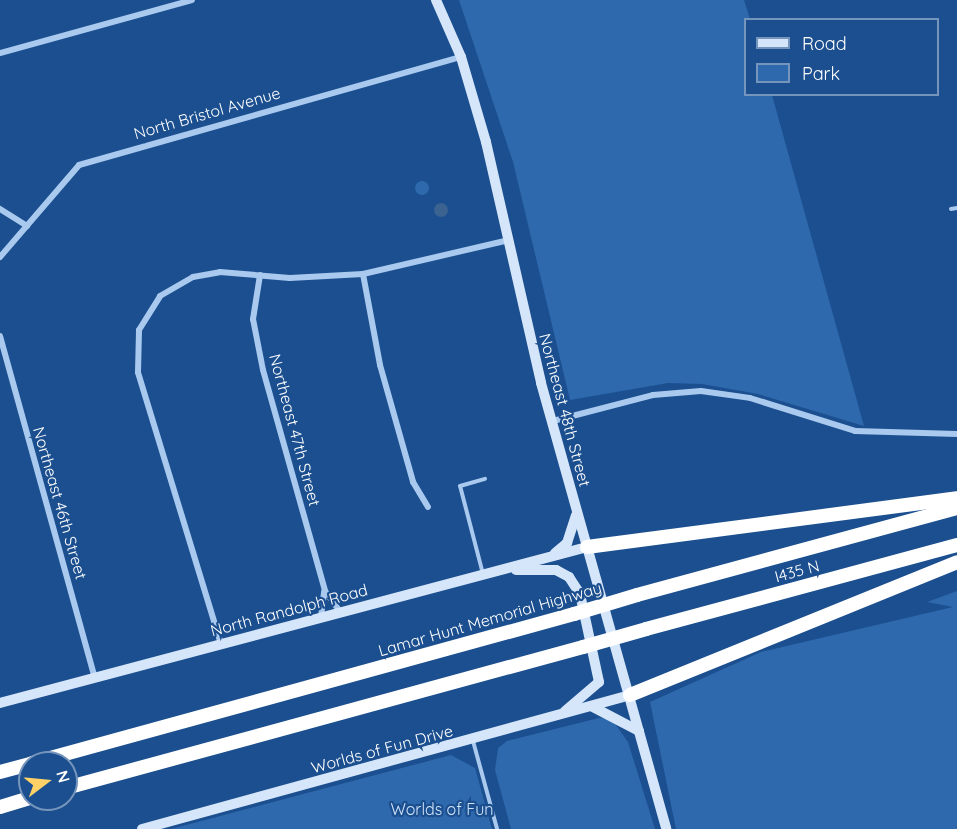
<!DOCTYPE html>
<style>
body{margin:0}
#map{position:relative;width:957px;height:829px;overflow:hidden;background:#1b4f8f;font-family:Quicksand,sans-serif}
div>[style]{position:absolute}
.green>*{inset:0;background:#2e69ad}
.round{border-radius:50%}
.water>*{inset:0;background:#3c6290}
.lane>*{height:4px;margin:-2px;padding:0 2px;transform-origin:2px;border-radius:2px;background:#a9c9ee}
.street>*{height:6px;margin:-3px;padding:0 3px;transform-origin:3px;border-radius:3px;background:#a9c9ee}
.secondary>*{height:10px;margin:-5px;padding:0 5px;transform-origin:5px;border-radius:5px;background:#d6e6fa}
.highway>*{height:14px;margin:-7px;padding:0 7px;transform-origin:7px;border-radius:7px;background:#fff}
.highway-bridge>*{height:14px;margin:-7px;padding:0 7px;transform-origin:7px;border-radius:7px;background:#fff}
span{translate:-50% -50%;white-space:nowrap;text-align:center;line-height:1.15;-webkit-text-stroke:4.5px #1b4f8f;paint-order:stroke}
.street-label{font-size:16px;color:#fff}
.park-label{font-size:16px;color:#cfe3fa}
.legend{position:absolute;left:744px;top:18px;width:195px;height:78px;box-sizing:border-box;background:#1b4f8f;border:2px solid #7695bc;margin:0;padding:8px 10px;list-style:none;font-size:18px;color:#fff}
.legend li{display:flex;align-items:center;gap:12px;height:30px}
.legend b{width:30px;border:2px solid #7695bc}
.north{position:absolute;left:18px;top:751px;width:60px;height:60px;box-sizing:border-box;background:#1b4f8f;border:2px solid #7695bc;border-radius:50%;rotate:74deg;font-size:16px;font-weight:700;line-height:24px;text-align:center;color:#fff}
.north::after{content:'';display:block;margin:auto;width:21px;height:27px;background:#ffd166;clip-path:polygon(50% 0,100% 100%,50% 72%,0 100%)}
</style>
<div id="map">
<div class="green">
<div style="clip-path:polygon(459px 0,744px 0,750px 19px,746px 20px,746px 94px,772px 95px,864px 426px,758px 394px,702px 384px,668px 383px,570px 400px,513px 162px)"></div>
<div class="round" style="left:415px;top:181px;width:14px;height:14px"></div>
<div style="clip-path:polygon(957px 591px,957px 829px,676px 829px,650px 702px,761px 652px,953px 607px,927px 602px)"></div>
<div style="clip-path:polygon(599px 718px,611px 718px,628px 742px,655px 829px,511px 829px,495px 770px,498px 748px,507px 741px)"></div>
<div style="clip-path:polygon(451px 755px,475px 768px,492px 829px,171px 829px)"></div>
</div>
<div class="water">
<div class="round" style="left:434px;top:203px;width:14px;height:14px"></div>
</div>
<div class="lane">
<div style="left:951px;top:209px;width:6px;rotate:-9deg"></div>
<div style="left:483px;top:574px;width:91px;rotate:-104.6deg"></div>
<div style="left:460px;top:486px;width:26px;rotate:-16deg"></div>
<div style="left:473px;top:741px;width:91px;rotate:74.7deg"></div>
</div>
<div class="street">
<div style="left:0;top:53px;width:199px;rotate:-15.4deg"></div>
<div style="left:0;top:209px;width:32px;rotate:32deg"></div>
<div style="left:0;top:257px;width:121px;rotate:-49.3deg"></div>
<div style="left:79px;top:165px;width:397px;rotate:-15.8deg"></div>
<div style="left:363px;top:274px;width:93px;rotate:79.4deg"></div>
<div style="left:380px;top:365px;width:122px;rotate:74.2deg"></div>
<div style="left:413px;top:482px;width:29px;rotate:59deg"></div>
<div style="left:260px;top:275px;width:45px;rotate:99deg"></div>
<div style="left:253px;top:319px;width:52px;rotate:78.9deg"></div>
<div style="left:263px;top:370px;width:230px;rotate:74.3deg"></div>
<div style="left:325px;top:591px;width:26px;rotate:54deg"></div>
<div style="left:0;top:336px;width:355px;rotate:74.5deg"></div>
<div style="left:553px;top:421px;width:103px;rotate:-14.6deg"></div>
<div style="left:653px;top:395px;width:48px;rotate:-4.8deg"></div>
<div style="left:701px;top:391px;width:49px;rotate:8.1deg"></div>
<div style="left:750px;top:398px;width:110px;rotate:17.4deg"></div>
<div style="left:855px;top:431px;width:102px;rotate:1.7deg"></div>
<div style="left:321px;top:617px;width:26px;rotate:-83deg"></div>
<div style="left:221px;top:644px;width:284px;rotate:-107deg"></div>
<div style="left:138px;top:372px;width:42px;rotate:-88.6deg"></div>
<div style="left:139px;top:330px;width:40px;rotate:-58deg"></div>
<div style="left:160px;top:296px;width:38px;rotate:-30deg"></div>
<div style="left:193px;top:277px;width:27px;rotate:-10deg"></div>
<div style="left:220px;top:272px;width:70px;rotate:4.9deg"></div>
<div style="left:290px;top:278px;width:73px;rotate:-3.1deg"></div>
<div style="left:363px;top:274px;width:150px;rotate:-13.1deg"></div>
</div>
<div class="secondary">
<div style="left:436px;top:0;width:62px;rotate:66.3deg"></div>
<div style="left:461px;top:57px;width:89px;rotate:73.6deg"></div>
<div style="left:486px;top:142px;width:247px;rotate:77.1deg"></div>
<div style="left:541px;top:383px;width:463px;rotate:74.3deg"></div>
<div style="left:555px;top:553px;width:16px;rotate:-40deg"></div>
<div style="left:567px;top:543px;width:29px;rotate:-72deg"></div>
<div style="left:516px;top:570px;width:40px"></div>
<div style="left:556px;top:570px;width:15px;rotate:28deg"></div>
<div style="left:569px;top:577px;width:20px;rotate:57deg"></div>
<div style="left:580px;top:594px;width:90px;rotate:77.8deg"></div>
<div style="left:599px;top:682px;width:45px;rotate:139.5deg"></div>
<div style="left:0;top:703px;width:607px;rotate:-14.88deg"></div>
<div style="left:593px;top:707px;width:52px;rotate:27.6deg"></div>
<div style="left:142px;top:829px;width:506px;rotate:-15.35deg"></div>
</div>
<div class="highway">
<div style="left:587px;top:547px;width:373px;rotate:-7.5deg"></div>
<div style="left:637px;top:595px;width:332px;rotate:-15.2deg"></div>
<div style="left:646px;top:629px;width:322px;rotate:-15.1deg"></div>
<div style="left:630px;top:695px;width:353px;rotate:-22.1deg"></div>
<div style="left:32px;top:763px;width:562px;rotate:-15.37deg"></div>
<div style="left:0;top:772px;width:31px;rotate:-15deg"></div>
<div style="left:66px;top:788px;width:536px;rotate:-15.26deg"></div>
<div style="left:0;top:807px;width:31px;rotate:-17deg"></div>
</div>
<div class="highway-bridge">
<div style="left:574px;top:614px;width:66px;rotate:-16.8deg"></div>
<div style="left:583px;top:647px;width:66px;rotate:-15.9deg"></div>
</div>
<div class="street-label">
<span style="left:207px;top:113px;rotate:-16deg">North Bristol Avenue</span>
<span style="left:565px;top:410px;rotate:75deg">Northeast 48th Street</span>
<span style="left:295px;top:430px;rotate:75deg">Northeast 47th Street</span>
<span style="left:60px;top:503px;rotate:74deg">Northeast 46th Street</span>
<span style="left:797px;top:571px;rotate:-15deg">I435 N</span>
<span style="left:289px;top:610px;rotate:-15deg">North Randolph Road</span>
<span style="left:490px;top:619px;rotate:-16deg">Lamar Hunt Memorial Highway</span>
<span style="left:382px;top:749px;rotate:-15deg">Worlds of Fun Drive</span>
</div>
<div class="park-label">
<span style="left:442px;top:809px">Worlds of Fun</span>
</div>
<ul class="legend">
<li><b style="height:8px;background:#d6e6fa"></b>Road</li>
<li><b style="height:16px;background:#2e69ad"></b>Park</li>
</ul>
<div class="north">N</div>
</div>
